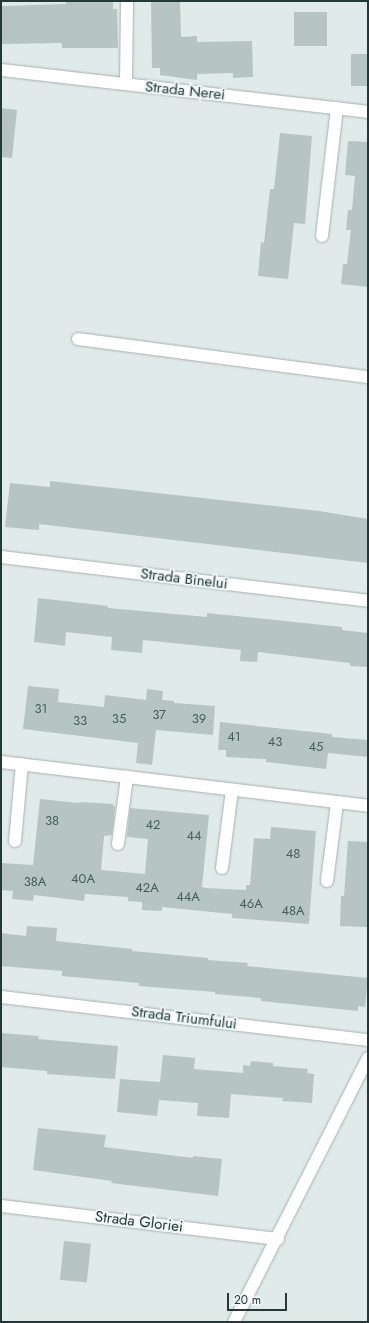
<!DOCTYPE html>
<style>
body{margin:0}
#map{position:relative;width:369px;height:1323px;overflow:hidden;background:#e0eae8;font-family:Jost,sans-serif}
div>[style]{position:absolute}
.building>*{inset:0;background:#b6c5c1;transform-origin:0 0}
.roads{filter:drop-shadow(0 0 1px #a3b2b0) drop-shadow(0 0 1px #a3b2b0)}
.minor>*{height:12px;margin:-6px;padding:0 6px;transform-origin:6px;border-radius:6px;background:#fff}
span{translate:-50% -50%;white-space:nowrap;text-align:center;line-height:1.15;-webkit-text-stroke:4px #f0f7f5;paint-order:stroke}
.number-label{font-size:13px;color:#465d5a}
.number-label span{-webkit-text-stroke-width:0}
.street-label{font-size:15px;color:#213a38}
.frame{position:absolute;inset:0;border:2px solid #213a38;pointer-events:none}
.scale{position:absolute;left:227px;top:1293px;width:60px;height:18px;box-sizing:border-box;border:2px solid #213a38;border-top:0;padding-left:5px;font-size:12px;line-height:14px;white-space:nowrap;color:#213a38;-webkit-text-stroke:3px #f0f7f5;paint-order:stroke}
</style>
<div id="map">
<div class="building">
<div style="clip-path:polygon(66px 1px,113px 1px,113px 9px,117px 9px,118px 48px,62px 48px,62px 43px,2px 44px,1px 6px,66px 4px)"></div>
<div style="clip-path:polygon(151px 1px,180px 1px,181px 37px,197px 36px,197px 42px,252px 41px,253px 77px,233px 78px,233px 73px,197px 74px,197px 80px,160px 75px,160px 68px,152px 68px)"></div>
<div style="left:294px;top:12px;width:33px;height:34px"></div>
<div style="left:351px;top:54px;width:17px;height:32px"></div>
<div style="clip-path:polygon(1px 108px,17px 110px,12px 158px,1px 157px)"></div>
<div style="clip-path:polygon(280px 133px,312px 136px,305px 224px,294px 223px,288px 279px,258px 276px,261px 242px,264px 243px,270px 189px,274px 189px)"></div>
<div style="clip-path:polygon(348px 141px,368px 142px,368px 287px,341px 284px,343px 264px,347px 264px,351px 230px,346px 230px,348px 210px,352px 210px,355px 176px,345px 175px)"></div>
<div style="clip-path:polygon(50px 481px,319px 511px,368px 519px,368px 563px,39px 524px,39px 530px,5px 527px,10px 483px,50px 487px)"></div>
<div style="clip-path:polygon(38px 598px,108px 606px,108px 608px,207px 617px,207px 613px,342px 627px,342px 630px,368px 633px,368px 667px,350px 666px,350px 663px,258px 652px,257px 662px,240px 661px,241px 650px,143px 640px,142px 653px,111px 650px,112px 637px,66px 632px,65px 646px,34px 642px)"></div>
<div style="clip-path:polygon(28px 686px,59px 689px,58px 702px,104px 707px,105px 695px,146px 700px,147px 689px,163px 691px,162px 700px,174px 701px,174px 703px,215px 706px,213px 735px,156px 730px,152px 765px,136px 763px,138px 743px,23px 729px)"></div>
<div style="clip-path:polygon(220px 722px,332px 734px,332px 737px,368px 740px,368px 757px,328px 753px,326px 769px,266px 762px,266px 759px,226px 757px,226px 750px,218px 750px)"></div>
<div style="clip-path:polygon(40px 799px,79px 803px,80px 802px,113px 804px,113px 806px,115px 807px,112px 835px,104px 836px,101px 870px,145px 874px,148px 839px,127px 837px,130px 808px,209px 815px,202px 887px,206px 888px,246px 890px,246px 885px,250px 885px,254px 838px,270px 839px,271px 827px,316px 831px,309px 924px,232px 918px,232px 914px,162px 907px,162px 911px,142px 910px,142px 902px,128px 901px,128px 897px,85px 894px,84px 901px,34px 895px,33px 901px,12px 899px,13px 891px,1px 890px,1px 863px,33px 865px)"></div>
<div style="clip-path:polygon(348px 841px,368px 842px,368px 927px,340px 926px,341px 896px,344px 896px)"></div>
<div style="clip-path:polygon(27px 926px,57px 928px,56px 941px,132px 949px,132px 951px,208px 958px,208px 960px,248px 963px,247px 966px,368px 978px,365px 1007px,358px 1006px,358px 1011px,261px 1001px,261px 998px,215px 994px,215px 992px,139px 986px,139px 983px,62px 976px,62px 971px,1px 966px,1px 933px,26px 936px)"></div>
<div style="clip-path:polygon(1px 1033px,39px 1036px,38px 1039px,118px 1046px,115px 1079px,47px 1074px,47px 1071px,1px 1067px)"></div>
<div style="clip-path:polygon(163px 1055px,195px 1058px,194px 1069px,243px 1073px,243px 1065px,250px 1066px,251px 1061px,273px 1063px,273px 1066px,308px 1069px,307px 1073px,314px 1074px,312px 1103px,282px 1101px,283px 1098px,231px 1094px,229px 1118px,197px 1116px,198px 1103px,159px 1100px,157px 1116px,117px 1112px,120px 1079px,160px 1082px)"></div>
<div style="clip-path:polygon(38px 1128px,106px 1135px,104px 1147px,193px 1158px,193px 1156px,222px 1159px,218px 1196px,111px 1183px,112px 1181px,33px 1170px)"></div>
<div style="left:64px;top:1241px;width:27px;height:39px;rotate:6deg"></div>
</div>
<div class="roads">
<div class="minor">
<div style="left:1px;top:70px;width:369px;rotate:6.5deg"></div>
<div style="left:126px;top:84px;width:83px;rotate:-89.3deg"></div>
<div style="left:322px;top:236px;width:129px;rotate:-83.3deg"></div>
<div style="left:78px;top:339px;width:292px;rotate:7.5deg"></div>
<div style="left:1px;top:557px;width:370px;rotate:6.8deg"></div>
<div style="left:1px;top:762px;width:370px;rotate:6.8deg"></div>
<div style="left:15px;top:841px;width:77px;rotate:-84.8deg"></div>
<div style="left:118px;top:844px;width:68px;rotate:-82.3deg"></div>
<div style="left:222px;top:868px;width:79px;rotate:-82.7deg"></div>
<div style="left:327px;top:881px;width:79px;rotate:-82.7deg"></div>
<div style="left:1px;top:997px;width:370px;rotate:6.7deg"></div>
<div style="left:1px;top:1206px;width:279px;rotate:6.8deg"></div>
<div style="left:234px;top:1322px;width:296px;rotate:-63.1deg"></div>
</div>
</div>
<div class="number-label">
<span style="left:41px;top:709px">31</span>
<span style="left:159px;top:715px">37</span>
<span style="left:119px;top:719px">35</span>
<span style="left:199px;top:719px">39</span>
<span style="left:80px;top:721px">33</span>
<span style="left:234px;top:737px">41</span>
<span style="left:275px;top:742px">43</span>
<span style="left:316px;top:747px">45</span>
<span style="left:52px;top:821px">38</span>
<span style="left:153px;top:825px">42</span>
<span style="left:194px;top:836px">44</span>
<span style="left:293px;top:854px">48</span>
<span style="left:83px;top:879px">40A</span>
<span style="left:35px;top:882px">38A</span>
<span style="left:147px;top:888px">42A</span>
<span style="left:188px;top:897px">44A</span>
<span style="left:251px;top:904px">46A</span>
<span style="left:293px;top:911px">48A</span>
</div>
<div class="street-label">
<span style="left:185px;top:91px;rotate:6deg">Strada Nerei</span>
<span style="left:184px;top:579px;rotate:7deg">Strada Binelui</span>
<span style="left:184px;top:1018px;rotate:7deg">Strada Triumfului</span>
<span style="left:139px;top:1222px;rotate:7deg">Strada Gloriei</span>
</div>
<div class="frame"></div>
<div class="scale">20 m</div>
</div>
